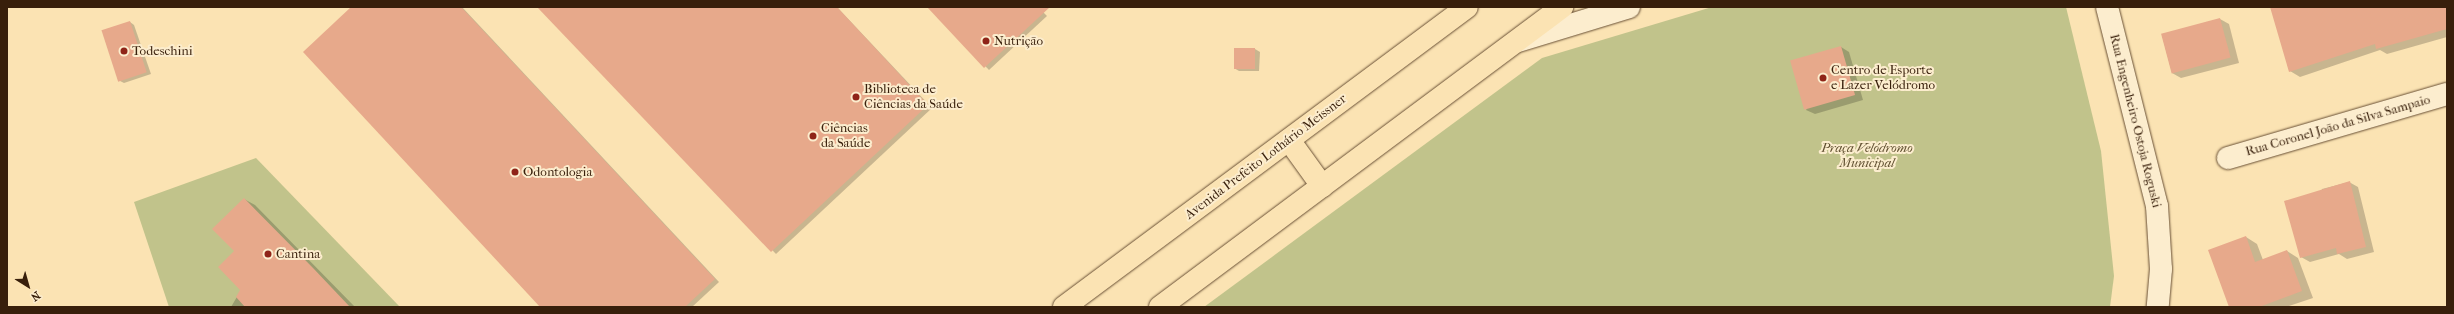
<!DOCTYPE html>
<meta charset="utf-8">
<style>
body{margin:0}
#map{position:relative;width:2454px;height:314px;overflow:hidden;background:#fbe3b3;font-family:"IM FELL French Canon",serif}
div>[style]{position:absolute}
.green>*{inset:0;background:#c1c38b}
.shadow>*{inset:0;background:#0003}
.building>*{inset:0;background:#e7a98b;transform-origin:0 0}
.roads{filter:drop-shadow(0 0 1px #695035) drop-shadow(0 0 1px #695035)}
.minor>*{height:22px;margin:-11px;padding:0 11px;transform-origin:11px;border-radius:11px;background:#fcedce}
.secondary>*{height:22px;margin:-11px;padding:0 11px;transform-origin:11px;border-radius:11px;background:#fcedce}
.primary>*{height:22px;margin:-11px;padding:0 11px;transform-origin:11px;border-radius:11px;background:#fbe3b3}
.dots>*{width:11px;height:11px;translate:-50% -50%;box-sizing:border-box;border:2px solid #fcedce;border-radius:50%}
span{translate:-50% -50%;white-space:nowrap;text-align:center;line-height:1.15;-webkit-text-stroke:4px #fcedce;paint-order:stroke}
.poi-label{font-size:13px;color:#381f0b}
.left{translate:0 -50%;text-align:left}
.street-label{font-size:13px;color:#381f0b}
.park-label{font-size:13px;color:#615031;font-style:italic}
.frame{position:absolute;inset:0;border:8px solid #381f0b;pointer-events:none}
.north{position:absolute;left:8px;top:266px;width:40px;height:40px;-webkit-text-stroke:3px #fcedce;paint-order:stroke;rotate:143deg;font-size:11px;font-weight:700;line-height:16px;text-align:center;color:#381f0b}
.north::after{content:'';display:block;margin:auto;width:14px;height:18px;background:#381f0b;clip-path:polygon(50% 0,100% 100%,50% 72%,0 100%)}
</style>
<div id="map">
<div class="green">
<div style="clip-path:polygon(1712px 7px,2066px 7px,2101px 151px,2114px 276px,2110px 307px,1204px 307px,1542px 58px)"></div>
<div style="clip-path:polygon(256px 158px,400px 307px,169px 307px,134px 202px)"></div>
</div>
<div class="shadow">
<div style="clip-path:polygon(353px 7px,462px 7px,719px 282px,692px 307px,541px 307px)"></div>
<div style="clip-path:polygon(539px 7px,837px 7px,932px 108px,776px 254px)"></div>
<div style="clip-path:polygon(929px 7px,1038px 7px,1047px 16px,989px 70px)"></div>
<div style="clip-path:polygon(2271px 7px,2447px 7px,2447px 37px,2387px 54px,2380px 50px,2300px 77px,2290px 71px)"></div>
<div style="clip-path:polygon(2220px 19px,2229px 24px,2239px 63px,2181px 78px,2172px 73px,2162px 35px)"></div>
<div style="clip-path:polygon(130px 22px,134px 25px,151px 74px,124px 83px,120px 81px)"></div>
<div style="clip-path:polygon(1841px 47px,1849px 52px,1863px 100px,1815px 114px,1806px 110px)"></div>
<div style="clip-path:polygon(1235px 49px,1255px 49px,1260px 52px,1259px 71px,1239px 71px,1234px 68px)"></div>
<div style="clip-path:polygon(2349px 182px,2358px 187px,2374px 252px,2347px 259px,2339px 254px,2310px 262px,2301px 257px,2322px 189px)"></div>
<div style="clip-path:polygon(244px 199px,255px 205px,355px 307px,231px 307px,241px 290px,235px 251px)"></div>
<div style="clip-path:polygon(2246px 237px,2257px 244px,2263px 260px,2287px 251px,2298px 258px,2313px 298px,2286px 307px,2230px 307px)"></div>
</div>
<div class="building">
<div style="clip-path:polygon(351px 7px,461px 7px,715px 279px,685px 307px,540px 307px,303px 52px)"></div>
<div style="clip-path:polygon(537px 7px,837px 7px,928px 105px,771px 252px)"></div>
<div style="clip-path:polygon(927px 7px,1050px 7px,984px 68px)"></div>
<div style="clip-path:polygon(2270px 7px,2447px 7px,2447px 29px,2376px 49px,2375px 44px,2289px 72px)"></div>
<div style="left:2220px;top:18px;width:41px;height:61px;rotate:75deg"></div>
<div style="left:130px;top:21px;width:54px;height:30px;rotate:72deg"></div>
<div style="left:1841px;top:46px;width:51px;height:53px;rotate:74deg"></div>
<div style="left:1234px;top:48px;width:21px;height:21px"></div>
<div style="clip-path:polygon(2350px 181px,2366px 247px,2337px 254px,2336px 248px,2300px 258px,2284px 201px)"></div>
<div style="clip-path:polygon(244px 198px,314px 269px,350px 307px,245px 307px,236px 297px,240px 290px,218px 267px,234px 251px,212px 229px)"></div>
<div style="clip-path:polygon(2246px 236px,2255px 262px,2287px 250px,2302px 291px,2259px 307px,2229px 307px,2208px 250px)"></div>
</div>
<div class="roads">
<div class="minor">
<div style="left:1518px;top:41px;width:116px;rotate:-17deg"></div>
<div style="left:2228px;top:158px;width:228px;rotate:-16.3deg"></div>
</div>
<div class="secondary">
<div style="left:2107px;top:7px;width:205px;rotate:75.9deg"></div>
<div style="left:2157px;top:206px;width:63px;rotate:86.4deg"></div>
<div style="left:2161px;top:269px;width:38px;rotate:95deg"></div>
</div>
<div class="primary">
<div style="left:1289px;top:140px;width:57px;rotate:54.3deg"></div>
<div style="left:1064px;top:307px;width:502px;rotate:-36.66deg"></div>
<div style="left:1160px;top:307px;width:502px;rotate:-36.73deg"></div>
</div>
</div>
<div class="dots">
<div style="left:986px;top:41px;background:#8f2418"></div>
<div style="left:124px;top:51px;background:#8f2418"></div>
<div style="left:1823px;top:78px;background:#8f2418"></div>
<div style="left:856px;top:97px;background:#8f2418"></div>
<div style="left:813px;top:136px;background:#8f2418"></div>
<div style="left:515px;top:172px;background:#8f2418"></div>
<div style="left:268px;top:254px;background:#8f2418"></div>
</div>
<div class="poi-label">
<span class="left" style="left:994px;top:41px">Nutrição</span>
<span class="left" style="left:132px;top:51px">Todeschini</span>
<span class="left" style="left:1831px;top:78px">Centro de Esporte<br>e Lazer Velódromo</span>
<span class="left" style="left:864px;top:97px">Biblioteca de<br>Ciências da Saúde</span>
<span class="left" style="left:821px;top:136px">Ciências<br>da Saúde</span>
<span class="left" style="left:523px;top:172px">Odontologia</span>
<span class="left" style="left:276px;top:254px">Cantina</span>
</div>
<div class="street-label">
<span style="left:2135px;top:121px;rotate:76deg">Rua Engenheiro Ostoja Roguski</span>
<span style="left:2338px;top:126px;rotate:-16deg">Rua Coronel João da Silva Sampaio</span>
<span style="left:1266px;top:157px;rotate:-37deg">Avenida Prefeito Lothário Meissner</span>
</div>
<div class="park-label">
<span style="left:1867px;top:156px">Praça Velódromo<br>Municipal</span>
</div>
<div class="frame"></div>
<div class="north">N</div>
</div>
